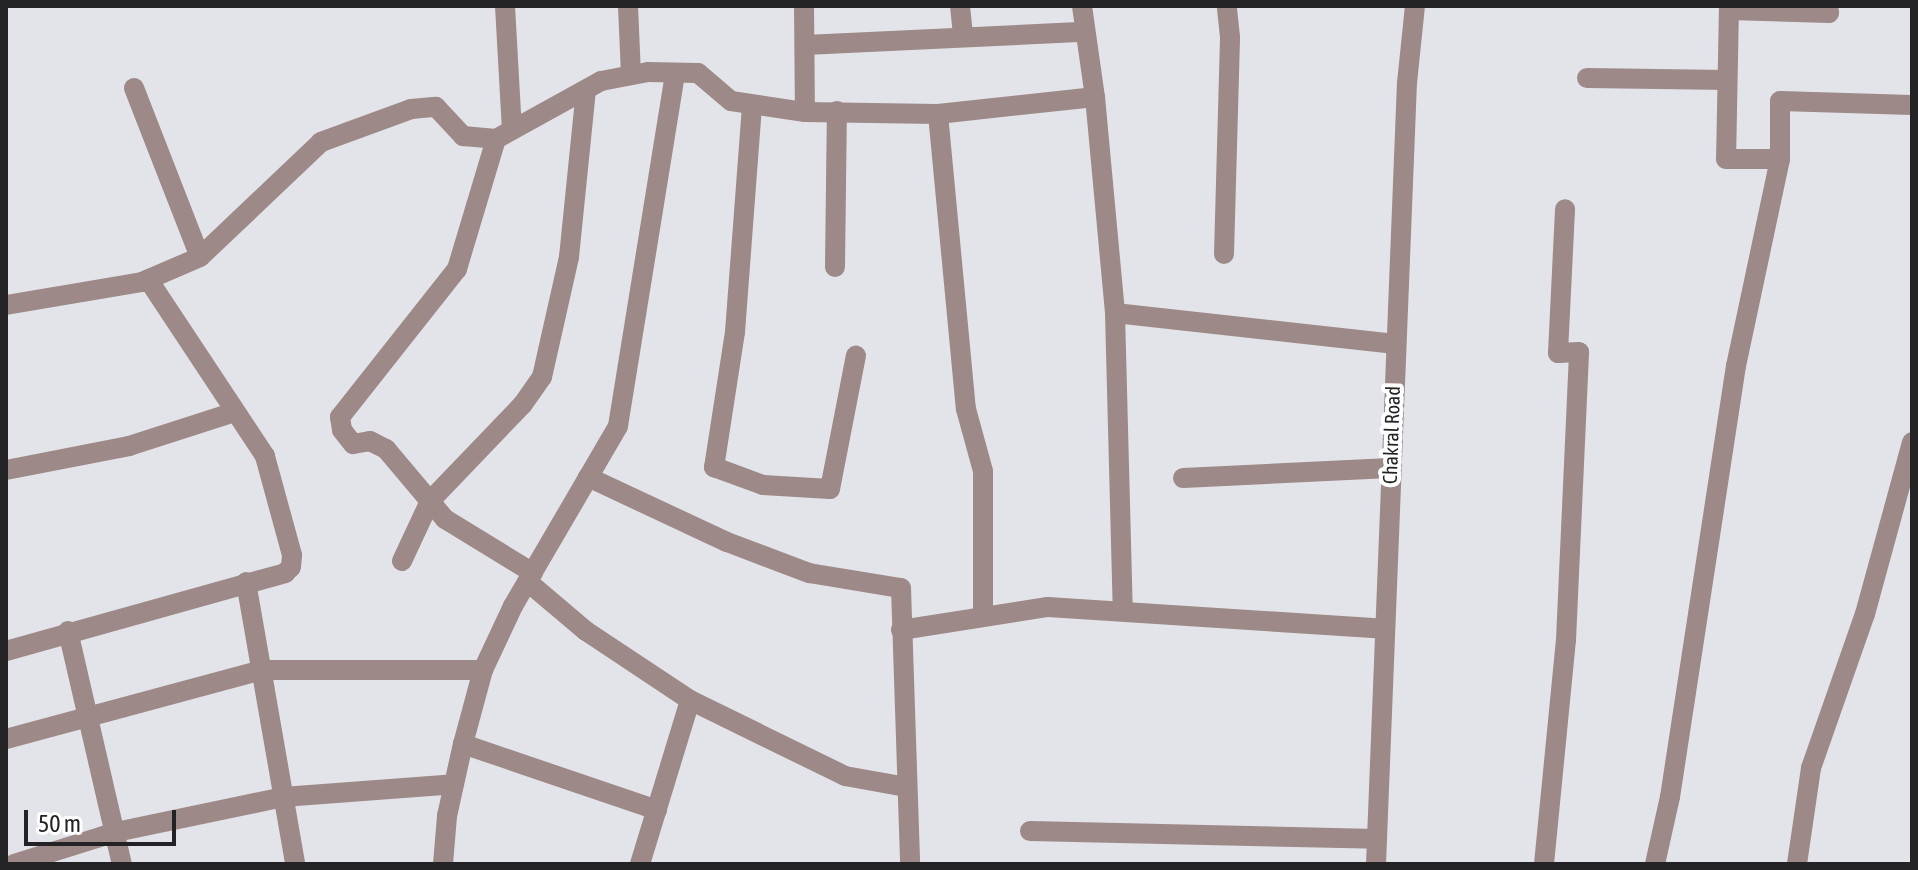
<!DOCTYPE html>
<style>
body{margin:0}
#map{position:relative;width:1918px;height:870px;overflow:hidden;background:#e3e4e9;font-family:"Asap Condensed",sans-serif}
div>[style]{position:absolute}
.minor>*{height:20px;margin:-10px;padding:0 10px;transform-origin:10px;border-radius:10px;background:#9d8988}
.tertiary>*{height:20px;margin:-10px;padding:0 10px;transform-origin:10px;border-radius:10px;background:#9d8988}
span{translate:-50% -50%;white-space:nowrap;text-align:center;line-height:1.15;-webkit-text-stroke:8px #fff;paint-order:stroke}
.street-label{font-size:20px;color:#232326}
.frame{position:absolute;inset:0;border:8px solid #232326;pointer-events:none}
.scale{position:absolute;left:24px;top:810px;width:152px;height:36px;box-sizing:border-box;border:4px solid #232326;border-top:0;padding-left:10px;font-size:24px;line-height:28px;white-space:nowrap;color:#232326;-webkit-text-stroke:6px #fff;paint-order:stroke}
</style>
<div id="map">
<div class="minor">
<div style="left:505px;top:6px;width:124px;rotate:86.8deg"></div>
<div style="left:628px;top:6px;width:69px;rotate:87.5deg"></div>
<div style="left:804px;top:6px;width:106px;rotate:89.5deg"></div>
<div style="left:960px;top:6px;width:31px;rotate:84deg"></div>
<div style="left:1082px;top:6px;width:92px;rotate:81.9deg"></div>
<div style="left:1095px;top:97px;width:217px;rotate:84.7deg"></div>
<div style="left:1115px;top:313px;width:296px;rotate:88.5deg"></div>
<div style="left:1729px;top:6px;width:153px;rotate:91.1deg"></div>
<div style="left:1726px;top:159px;width:54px"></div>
<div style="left:1729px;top:10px;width:100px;rotate:1.7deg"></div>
<div style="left:1829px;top:13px;width:7px;rotate:-98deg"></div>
<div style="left:805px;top:45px;width:279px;rotate:-2.7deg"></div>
<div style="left:1587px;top:78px;width:140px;rotate:0.8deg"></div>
<div style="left:134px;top:88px;width:181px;rotate:68.7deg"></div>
<div style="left:752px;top:106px;width:227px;rotate:94.3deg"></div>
<div style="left:735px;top:332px;width:137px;rotate:98.8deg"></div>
<div style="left:714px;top:467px;width:52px;rotate:20.2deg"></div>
<div style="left:763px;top:485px;width:67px;rotate:3.4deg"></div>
<div style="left:830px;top:489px;width:136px;rotate:-79deg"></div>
<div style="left:938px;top:114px;width:296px;rotate:84.6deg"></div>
<div style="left:966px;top:409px;width:64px;rotate:74.7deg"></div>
<div style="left:983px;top:471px;width:145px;rotate:90deg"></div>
<div style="left:496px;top:139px;width:136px;rotate:106.7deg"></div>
<div style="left:457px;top:269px;width:189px;rotate:128.3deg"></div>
<div style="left:340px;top:417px;width:13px;rotate:81deg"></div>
<div style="left:342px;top:430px;width:18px;rotate:52deg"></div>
<div style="left:353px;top:444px;width:17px;rotate:-10deg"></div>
<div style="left:370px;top:441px;width:18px;rotate:27deg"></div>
<div style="left:386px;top:449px;width:92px;rotate:49.9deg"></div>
<div style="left:445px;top:519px;width:103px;rotate:31.5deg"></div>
<div style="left:1224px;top:254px;width:217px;rotate:-88.4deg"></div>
<div style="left:1230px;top:37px;width:31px;rotate:-96deg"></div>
<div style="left:835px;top:267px;width:156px;rotate:-89.3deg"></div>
<div style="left:6px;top:305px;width:138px;rotate:-9.6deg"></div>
<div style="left:142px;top:282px;width:63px;rotate:-23.3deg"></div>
<div style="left:200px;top:257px;width:167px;rotate:-43.5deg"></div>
<div style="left:321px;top:142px;width:96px;rotate:-20.1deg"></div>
<div style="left:411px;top:109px;width:25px;rotate:-5deg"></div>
<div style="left:436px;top:107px;width:40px;rotate:47deg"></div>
<div style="left:463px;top:136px;width:33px;rotate:5deg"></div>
<div style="left:496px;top:139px;width:120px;rotate:-28.9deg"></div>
<div style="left:601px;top:81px;width:48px;rotate:-10.8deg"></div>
<div style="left:648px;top:72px;width:50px;rotate:1.1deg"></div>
<div style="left:698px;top:73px;width:43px;rotate:40.3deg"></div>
<div style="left:731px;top:101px;width:75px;rotate:8.5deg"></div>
<div style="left:805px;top:112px;width:133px;rotate:0.9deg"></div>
<div style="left:938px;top:114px;width:158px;rotate:-6.2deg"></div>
<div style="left:1115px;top:313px;width:282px;rotate:6.3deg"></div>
<div style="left:6px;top:470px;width:125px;rotate:-11deg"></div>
<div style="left:129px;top:446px;width:111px;rotate:-17.8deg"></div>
<div style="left:588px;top:477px;width:153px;rotate:25.1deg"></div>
<div style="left:727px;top:542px;width:88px;rotate:20.7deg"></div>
<div style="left:809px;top:573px;width:93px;rotate:9.3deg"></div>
<div style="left:901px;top:588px;width:276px;rotate:88.1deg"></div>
<div style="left:1183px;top:478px;width:207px;rotate:-2.8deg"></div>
<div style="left:402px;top:561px;width:66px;rotate:-65deg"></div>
<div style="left:430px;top:501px;width:134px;rotate:-46.2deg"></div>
<div style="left:523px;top:404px;width:33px;rotate:-55deg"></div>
<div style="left:542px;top:377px;width:123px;rotate:-77.3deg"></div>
<div style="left:569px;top:257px;width:168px;rotate:-84.2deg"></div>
<div style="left:246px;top:582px;width:286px;rotate:80.1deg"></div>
<div style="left:528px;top:582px;width:76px;rotate:40.2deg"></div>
<div style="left:586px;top:631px;width:125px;rotate:33.6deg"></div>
<div style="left:690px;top:700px;width:173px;rotate:26.1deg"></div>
<div style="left:845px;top:776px;width:63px;rotate:10.1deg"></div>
<div style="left:901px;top:630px;width:149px;rotate:-8.9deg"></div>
<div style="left:1048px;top:607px;width:337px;rotate:3.7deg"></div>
<div style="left:68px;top:631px;width:239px;rotate:77deg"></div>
<div style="left:6px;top:651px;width:290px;rotate:-15.6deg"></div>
<div style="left:285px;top:573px;width:8px;rotate:-45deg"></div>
<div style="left:291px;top:567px;width:12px;rotate:-85deg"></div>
<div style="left:292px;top:555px;width:103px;rotate:-105.3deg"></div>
<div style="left:265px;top:456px;width:212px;rotate:-123.5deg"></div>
<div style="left:6px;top:739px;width:264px;rotate:-15.1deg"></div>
<div style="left:261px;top:670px;width:222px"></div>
<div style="left:463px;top:744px;width:205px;rotate:18.8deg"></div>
<div style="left:1030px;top:831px;width:347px;rotate:1.3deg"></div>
<div style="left:14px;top:864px;width:107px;rotate:-17.4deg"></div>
<div style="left:116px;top:832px;width:171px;rotate:-11.8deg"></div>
<div style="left:283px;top:797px;width:171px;rotate:-4.3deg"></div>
<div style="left:443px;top:864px;width:48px;rotate:-85.2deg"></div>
<div style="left:447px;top:816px;width:74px;rotate:-77.5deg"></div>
<div style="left:463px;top:744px;width:77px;rotate:-74.9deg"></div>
<div style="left:483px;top:670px;width:71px;rotate:-64.9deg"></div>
<div style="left:513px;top:606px;width:208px;rotate:-59.7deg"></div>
<div style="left:618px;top:426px;width:357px;rotate:-80.8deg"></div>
<div style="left:640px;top:864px;width:171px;rotate:-73deg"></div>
<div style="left:1544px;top:864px;width:225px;rotate:-84.4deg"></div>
<div style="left:1566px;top:640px;width:288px;rotate:-87.4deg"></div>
<div style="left:1579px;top:352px;width:21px;rotate:177deg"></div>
<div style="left:1558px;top:353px;width:144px;rotate:-87.2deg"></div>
<div style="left:1655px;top:864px;width:69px;rotate:-77.4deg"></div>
<div style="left:1670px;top:797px;width:436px;rotate:-81.3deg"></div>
<div style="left:1736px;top:366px;width:212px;rotate:-78deg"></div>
<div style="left:1780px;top:159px;width:58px;rotate:-90deg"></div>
<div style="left:1780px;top:101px;width:132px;rotate:1.7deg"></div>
<div style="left:1797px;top:864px;width:97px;rotate:-81.7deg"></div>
<div style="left:1811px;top:768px;width:163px;rotate:-70.7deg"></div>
<div style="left:1865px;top:614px;width:178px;rotate:-74.7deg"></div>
</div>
<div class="tertiary">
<div style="left:1376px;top:864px;width:782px;rotate:-87.73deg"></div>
<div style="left:1407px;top:83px;width:77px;rotate:-84.1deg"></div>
</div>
<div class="street-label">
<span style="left:1391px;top:435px;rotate:-88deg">Chakral Road</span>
</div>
<div class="frame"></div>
<div class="scale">50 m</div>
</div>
